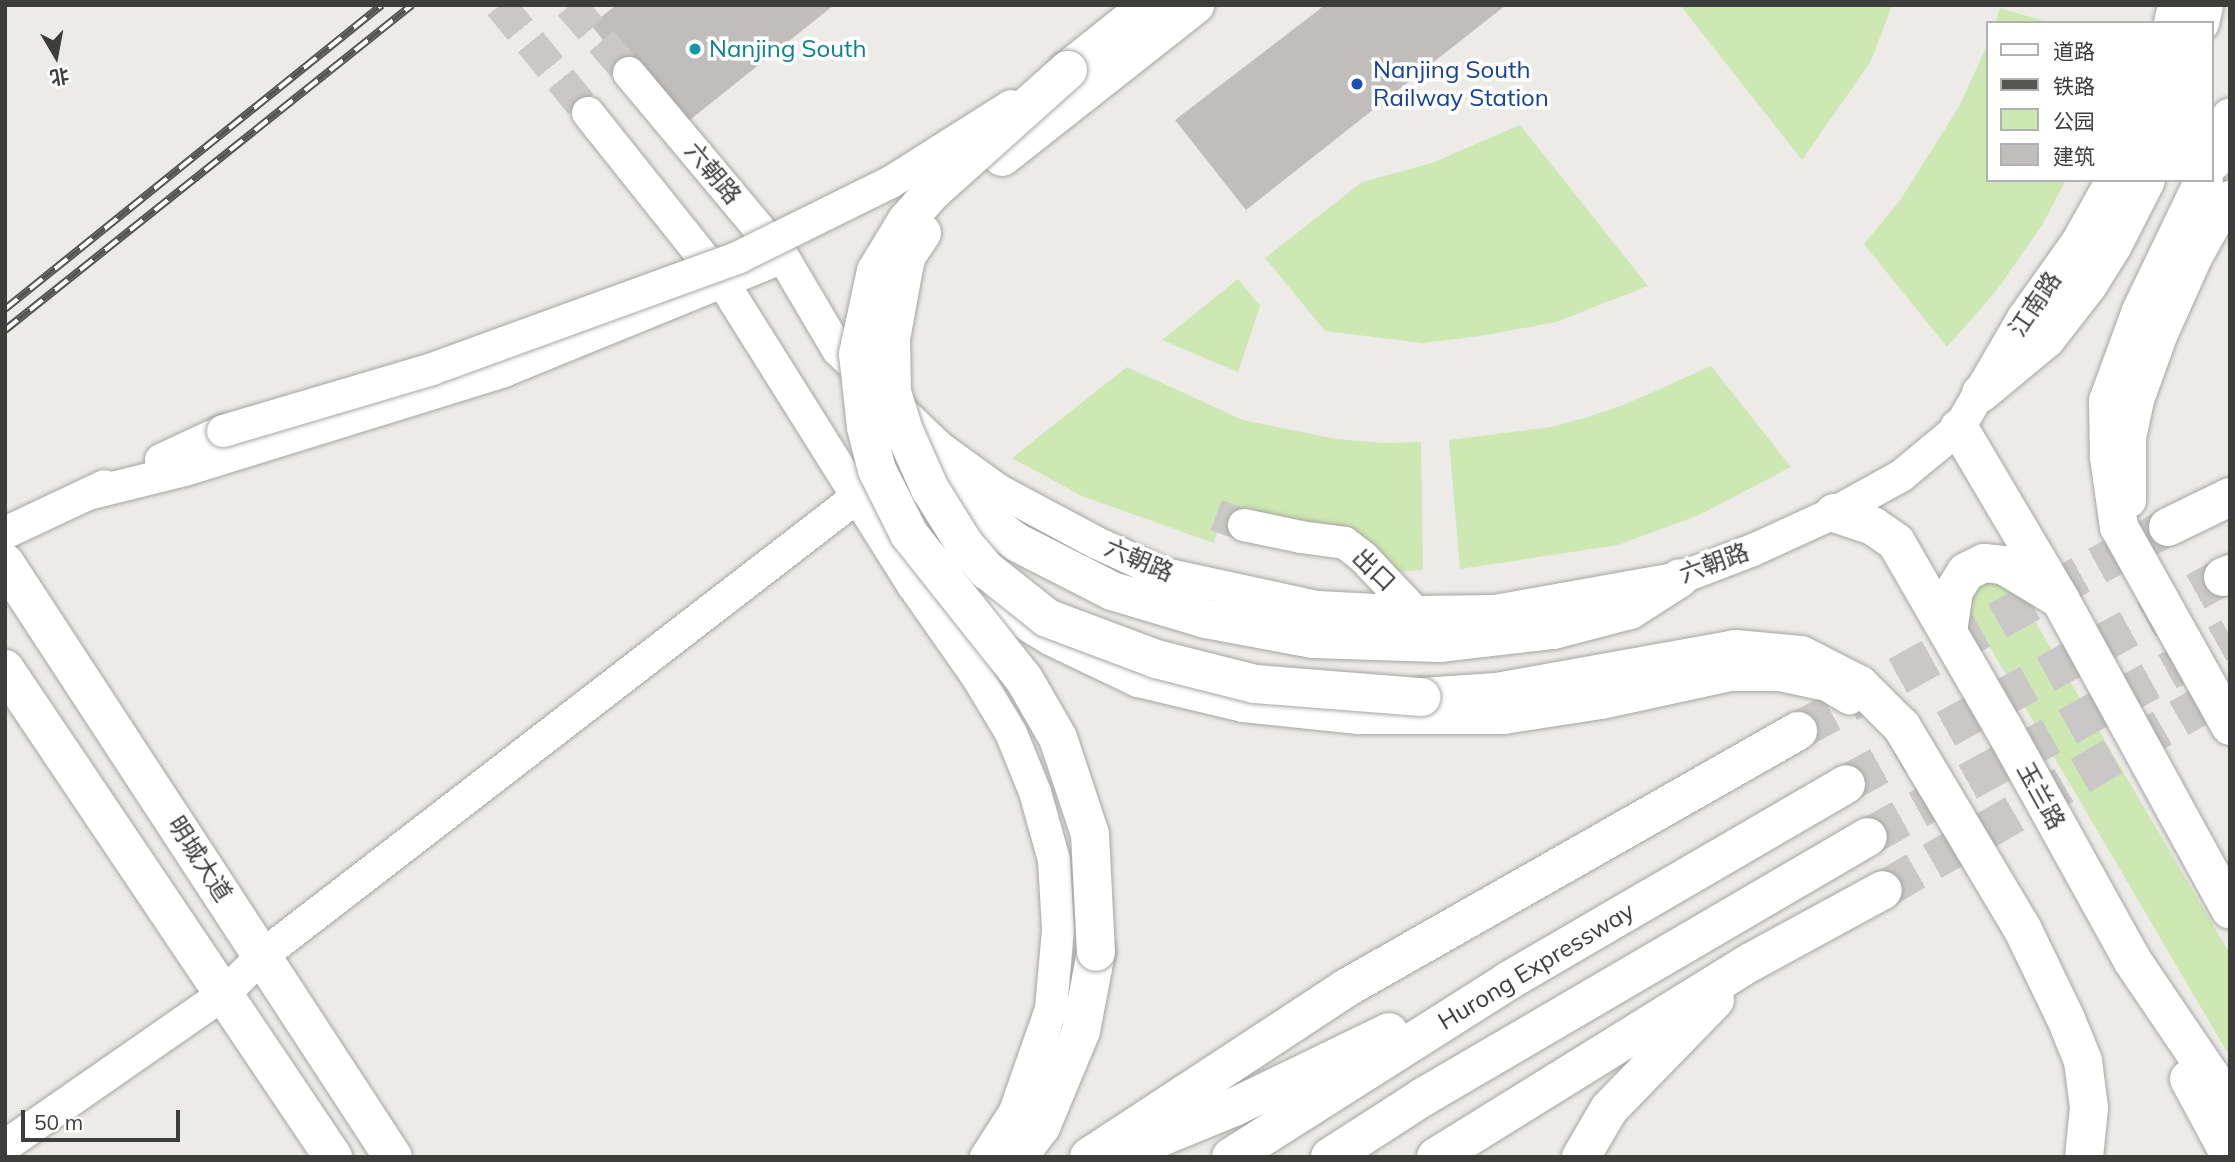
<!DOCTYPE html>
<meta charset="utf-8">
<style>
body{margin:0}
#map{position:relative;width:2235px;height:1162px;overflow:hidden;background:#ecebe8;font-family:Mulish,"Noto Sans SC",sans-serif}
div>[style]{position:absolute}
.green>*{inset:0;background:#cde8b2}
.building>*{inset:0;background:#c0bdbc}
.minor-tunnel>*{height:32px;margin-top:-16px;transform-origin:0;background:repeating-linear-gradient(90deg,#c9c8c6 0 32px,transparent 0 48px)}
.highway-tunnel>*{height:38px;margin-top:-19px;transform-origin:0;background:repeating-linear-gradient(90deg,#c9c8c6 0 38px,transparent 0 57px)}
.roads{filter:drop-shadow(0 0 2px #a6a5a2) drop-shadow(0 0 2px #a6a5a2)}
.minor>*{height:32px;margin:-16px;padding:0 16px;transform-origin:16px;border-radius:16px;background:#fff}
.major>*{height:38px;margin:-19px;padding:0 19px;transform-origin:19px;border-radius:19px;background:#fff}
.highway>*{height:38px;margin:-19px;padding:0 19px;transform-origin:19px;border-radius:19px;background:#fff}
.rail>*{height:8px;margin-top:-4px;transform-origin:0;background:repeating-linear-gradient(90deg,#fff 0 16px,#555554 0 32px);box-sizing:border-box;border-block:2px solid #555554}
.bridges{filter:drop-shadow(0 0 2px #a6a5a2) drop-shadow(0 0 2px #a6a5a2)}
.minor-bridge>*{height:32px;margin:-16px;padding:0 16px;transform-origin:16px;border-radius:16px;background:#fff}
.highway-bridge>*{height:38px;margin:-19px;padding:0 19px;transform-origin:19px;border-radius:19px;background:#fff}
.dots>*{width:19px;height:19px;translate:-50% -50%;box-sizing:border-box;border:4px solid #fff;border-radius:50%}
span{translate:-50% -50%;white-space:nowrap;text-align:center;line-height:1.15;-webkit-text-stroke:7px #fff;paint-order:stroke}
.culture-label{font-size:24px;color:#0d838f}
.left{translate:0 -50%;text-align:left}
.transit-label{font-size:24px;color:#164399}
.street-label{font-size:24px;color:#3d3d3c}
.frame{position:absolute;inset:0;border:7px solid #3d3d3c;pointer-events:none}
.legend{position:absolute;left:1986px;top:21px;width:228px;height:161px;box-sizing:border-box;background:#fff;border:2px solid #b1b1b1;margin:0;padding:9px 12px;list-style:none;font-size:21px;color:#3d3d3c}
.legend li{display:flex;align-items:center;gap:14px;height:35px}
.legend b{width:35px;border:2px solid #b1b1b1}
.north{position:absolute;left:21px;top:21px;width:70px;height:70px;-webkit-text-stroke:5px #fff;paint-order:stroke;rotate:170deg;font-size:19px;font-weight:700;line-height:28px;text-align:center;color:#3d3d3c}
.north::after{content:'';display:block;margin:auto;width:24px;height:32px;background:#3d3d3c;clip-path:polygon(50% 0,100% 100%,50% 72%,0 100%)}
.scale{position:absolute;left:21px;top:1110px;width:159px;height:32px;box-sizing:border-box;border:4px solid #3d3d3c;border-top:0;padding-left:9px;font-size:21px;line-height:24px;white-space:nowrap;color:#3d3d3c;-webkit-text-stroke:5px #fff;paint-order:stroke}
</style>
<div id="map">
<div class="green">
<div style="clip-path:polygon(1680px 5px,1892px 5px,1871px 61px,1802px 160px)"></div>
<div style="clip-path:polygon(2000px 8px,2051px 23px,1995px 23px)"></div>
<div style="clip-path:polygon(1988px 43px,1988px 180px,2066px 180px,2042px 225px,1997px 290px,1947px 347px,1864px 244px,1901px 199px,1960px 105px)"></div>
<div style="clip-path:polygon(1520px 125px,1648px 286px,1556px 322px,1480px 336px,1423px 343px,1325px 331px,1265px 258px,1362px 182px,1432px 163px)"></div>
<div style="clip-path:polygon(1238px 279px,1260px 306px,1238px 372px,1162px 340px)"></div>
<div style="clip-path:polygon(1711px 366px,1791px 467px,1699px 515px,1618px 545px,1460px 569px,1449px 440px,1551px 427px,1585px 418px,1626px 404px)"></div>
<div style="clip-path:polygon(1127px 367px,1243px 420px,1336px 439px,1383px 443px,1421px 442px,1423px 570px,1392px 572px,1225px 506px,1214px 543px,1082px 496px,1012px 458px)"></div>
<div style="clip-path:polygon(1994px 577px,2016px 589px,2230px 954px,2230px 1057px,1968px 610px,1972px 588px)"></div>
</div>
<div class="building">
<div style="clip-path:polygon(616px 5px,834px 5px,676px 131px,591px 25px)"></div>
<div style="clip-path:polygon(1325px 5px,1506px 5px,1246px 210px,1175px 120px)"></div>
</div>
<div class="minor-tunnel">
<div style="left:500px;top:5px;width:139px;rotate:50.8deg"></div>
<div style="left:570px;top:5px;width:90px;rotate:49.1deg"></div>
<div style="left:1216px;top:515px;width:30px;rotate:20deg"></div>
</div>
<div class="highway-tunnel">
<div style="left:1798px;top:731px;width:423px;rotate:-28.9deg"></div>
<div style="left:1846px;top:784px;width:430px;rotate:-28.8deg"></div>
<div style="left:1868px;top:837px;width:414px;rotate:-28.9deg"></div>
<div style="left:1883px;top:890px;width:401px;rotate:-30.1deg"></div>
</div>
<div class="roads">
<div class="minor">
<div style="left:2170px;top:23px;width:18px;rotate:-77deg"></div>
<div style="left:629px;top:73px;width:240px;rotate:50.1deg"></div>
<div style="left:783px;top:257px;width:108px;rotate:59.4deg"></div>
<div style="left:838px;top:350px;width:141px;rotate:43.9deg"></div>
<div style="left:940px;top:448px;width:72px;rotate:35.9deg"></div>
<div style="left:998px;top:490px;width:112px;rotate:28.2deg"></div>
<div style="left:1097px;top:543px;width:74px;rotate:24.8deg"></div>
<div style="left:1164px;top:574px;width:157px;rotate:12.2deg"></div>
<div style="left:1317px;top:607px;width:98px;rotate:2.9deg"></div>
<div style="left:1415px;top:612px;width:80px;rotate:-0.7deg"></div>
<div style="left:1495px;top:611px;width:188px;rotate:-10.1deg"></div>
<div style="left:1680px;top:578px;width:78px;rotate:-21deg"></div>
<div style="left:1753px;top:550px;width:89px;rotate:-24.6deg"></div>
<div style="left:1834px;top:513px;width:77px;rotate:-28.9deg"></div>
<div style="left:1901px;top:476px;width:75px;rotate:-39.6deg"></div>
<div style="left:1959px;top:428px;width:127px;rotate:-59.8deg"></div>
<div style="left:2023px;top:318px;width:93px;rotate:-54.6deg"></div>
<div style="left:2077px;top:242px;width:71px;rotate:-60.6deg"></div>
<div style="left:588px;top:113px;width:215px;rotate:51.4deg"></div>
<div style="left:722px;top:281px;width:359px;rotate:57.9deg"></div>
<div style="left:913px;top:585px;width:113px;rotate:55deg"></div>
<div style="left:978px;top:678px;width:64px;rotate:59deg"></div>
<div style="left:1011px;top:733px;width:64px;rotate:67.9deg"></div>
<div style="left:1035px;top:792px;width:71px;rotate:74.4deg"></div>
<div style="left:1054px;top:860px;width:70px;rotate:86.7deg"></div>
<div style="left:1058px;top:930px;width:79px;rotate:95.1deg"></div>
<div style="left:1051px;top:1009px;width:109px;rotate:109.3deg"></div>
<div style="left:1015px;top:1112px;width:54px;rotate:122.8deg"></div>
<div style="left:161px;top:460px;width:68px;rotate:-25.1deg"></div>
<div style="left:88px;top:494px;width:100px;rotate:-13.9deg"></div>
<div style="left:185px;top:470px;width:334px;rotate:-17.2deg"></div>
<div style="left:504px;top:371px;width:301px;rotate:-22.2deg"></div>
<div style="left:2130px;top:501px;width:63px;rotate:-90deg"></div>
<div style="left:2130px;top:438px;width:39px;rotate:-78deg"></div>
<div style="left:2138px;top:400px;width:68px;rotate:-70.2deg"></div>
<div style="left:2161px;top:336px;width:85px;rotate:-65.8deg"></div>
<div style="left:2196px;top:258px;width:70px;rotate:-60.9deg"></div>
<div style="left:1244px;top:525px;width:58px;rotate:11.9deg"></div>
<div style="left:1301px;top:537px;width:44px;rotate:7.8deg"></div>
<div style="left:1345px;top:543px;width:23px;rotate:38deg"></div>
<div style="left:1363px;top:557px;width:76px;rotate:46.6deg"></div>
<div style="left:5px;top:533px;width:110px;rotate:-25.2deg"></div>
<div style="left:952px;top:550px;width:33px;rotate:59deg"></div>
<div style="left:969px;top:578px;width:35px;rotate:49deg"></div>
<div style="left:992px;top:604px;width:68px;rotate:31.1deg"></div>
<div style="left:1050px;top:639px;width:98px;rotate:25.5deg"></div>
<div style="left:1138px;top:681px;width:108px;rotate:13.4deg"></div>
<div style="left:1243px;top:706px;width:116px;rotate:6deg"></div>
<div style="left:1358px;top:718px;width:146px"></div>
<div style="left:1504px;top:718px;width:98px;rotate:-8.8deg"></div>
<div style="left:1601px;top:703px;width:132px;rotate:-12.2deg"></div>
<div style="left:1730px;top:675px;width:50px"></div>
<div style="left:1780px;top:675px;width:48px;rotate:12deg"></div>
<div style="left:1827px;top:685px;width:26px;rotate:31deg"></div>
<div style="left:5px;top:1146px;width:268px;rotate:-34.8deg"></div>
<div style="left:225px;top:993px;width:54px;rotate:-45deg"></div>
<div style="left:263px;top:955px;width:750px;rotate:-37.63deg"></div>
</div>
<div class="major">
<div style="left:2200px;top:23px;width:18px;rotate:-77deg"></div>
<div style="left:1068px;top:70px;width:104px;rotate:-38.7deg"></div>
<div style="left:1002px;top:157px;width:246px;rotate:-38.2deg"></div>
<div style="left:1981px;top:393px;width:85px;rotate:-39.7deg"></div>
<div style="left:2046px;top:339px;width:68px;rotate:-52.1deg"></div>
<div style="left:2088px;top:285px;width:47px;rotate:-58deg"></div>
<div style="left:2113px;top:245px;width:73px;rotate:-63.1deg"></div>
<div style="left:1959px;top:428px;width:199px;rotate:59.4deg"></div>
<div style="left:2060px;top:599px;width:354px;rotate:61.3deg"></div>
<div style="left:926px;top:461px;width:44px;rotate:52.4deg"></div>
<div style="left:953px;top:496px;width:78px;rotate:36.1deg"></div>
<div style="left:1016px;top:542px;width:108px;rotate:27deg"></div>
<div style="left:1112px;top:591px;width:98px;rotate:16.6deg"></div>
<div style="left:1206px;top:619px;width:109px;rotate:10.6deg"></div>
<div style="left:1313px;top:639px;width:126px;rotate:1.8deg"></div>
<div style="left:1439px;top:643px;width:115px;rotate:-6.5deg"></div>
<div style="left:1553px;top:630px;width:80px;rotate:-14.6deg"></div>
<div style="left:1630px;top:610px;width:59px;rotate:-32.6deg"></div>
<div style="left:1834px;top:513px;width:41px;rotate:18.4deg"></div>
<div style="left:1873px;top:526px;width:28px;rotate:35deg"></div>
<div style="left:1896px;top:542px;width:214px;rotate:60deg"></div>
<div style="left:2003px;top:727px;width:266px;rotate:61deg"></div>
<div style="left:2132px;top:960px;width:175px;rotate:55.9deg"></div>
<div style="left:5px;top:563px;width:709px;rotate:56.85deg"></div>
<div style="left:1948px;top:632px;width:41px;rotate:-81.7deg"></div>
<div style="left:1954px;top:591px;width:22px;rotate:-58deg"></div>
<div style="left:1966px;top:572px;width:20px;rotate:-27deg"></div>
<div style="left:1984px;top:563px;width:19px;rotate:6deg"></div>
<div style="left:2003px;top:565px;width:64px;rotate:31deg"></div>
<div style="left:5px;top:669px;width:588px;rotate:56.09deg"></div>
<div style="left:2189px;top:1079px;width:86px;rotate:61.7deg"></div>
</div>
<div class="highway">
<div style="left:2212px;top:162px;width:48px;rotate:-67.8deg"></div>
<div style="left:2204px;top:180px;width:145px;rotate:115.7deg"></div>
<div style="left:2141px;top:311px;width:96px;rotate:110.1deg"></div>
<div style="left:2108px;top:401px;width:56px;rotate:89deg"></div>
<div style="left:2109px;top:457px;width:71px;rotate:81.9deg"></div>
<div style="left:2119px;top:527px;width:228px;rotate:60.8deg"></div>
<div style="left:2168px;top:527px;width:69px;rotate:-25.8deg"></div>
<div style="left:2223px;top:577px;width:8px;rotate:-23deg"></div>
<div style="left:1421px;top:697px;width:76px;rotate:-3.8deg"></div>
<div style="left:1497px;top:692px;width:242px;rotate:-10.2deg"></div>
<div style="left:1735px;top:649px;width:66px;rotate:5.2deg"></div>
<div style="left:1801px;top:655px;width:66px;rotate:27deg"></div>
<div style="left:1860px;top:685px;width:59px;rotate:45deg"></div>
<div style="left:1902px;top:727px;width:234px;rotate:59.2deg"></div>
<div style="left:2022px;top:928px;width:101px;rotate:64.2deg"></div>
<div style="left:2066px;top:1019px;width:45px;rotate:68deg"></div>
<div style="left:2083px;top:1061px;width:47px;rotate:82.7deg"></div>
<div style="left:2089px;top:1108px;width:49px;rotate:95.8deg"></div>
<div style="left:1132px;top:1149px;width:110px;rotate:-22.4deg"></div>
<div style="left:1234px;top:1107px;width:172px;rotate:-25.8deg"></div>
<div style="left:1018px;top:1157px;width:38px;rotate:-53deg"></div>
<div style="left:1041px;top:1127px;width:104px;rotate:-67.4deg"></div>
<div style="left:1081px;top:1031px;width:80px;rotate:-79.2deg"></div>
<div style="left:1089px;top:1157px;width:308px;rotate:-33.3deg"></div>
<div style="left:1346px;top:988px;width:520px;rotate:-29.62deg"></div>
<div style="left:1231px;top:1157px;width:328px;rotate:-32.4deg"></div>
<div style="left:1508px;top:981px;width:391px;rotate:-30.2deg"></div>
<div style="left:1330px;top:1157px;width:111px;rotate:-32.8deg"></div>
<div style="left:1423px;top:1097px;width:515px;rotate:-30.3deg"></div>
<div style="left:1436px;top:1157px;width:370px;rotate:-31.8deg"></div>
<div style="left:1751px;top:962px;width:150px;rotate:-28.6deg"></div>
<div style="left:1581px;top:1157px;width:56px;rotate:-59.7deg"></div>
<div style="left:1609px;top:1109px;width:152px;rotate:-45.8deg"></div>
</div>
</div>
<div class="rail">
<div style="left:5px;top:309px;width:484px;rotate:-38.9deg"></div>
<div style="left:5px;top:330px;width:521px;rotate:-38.61deg"></div>
</div>
<div class="bridges">
<div class="minor-bridge">
<div style="left:223px;top:431px;width:218px;rotate:-16.5deg"></div>
<div style="left:432px;top:369px;width:327px;rotate:-20deg"></div>
<div style="left:739px;top:257px;width:169px;rotate:-26.3deg"></div>
<div style="left:891px;top:182px;width:142px;rotate:-32.3deg"></div>
</div>
<div class="highway-bridge">
<div style="left:1068px;top:70px;width:186px;rotate:138.1deg"></div>
<div style="left:930px;top:194px;width:35px;rotate:131deg"></div>
<div style="left:907px;top:220px;width:60px;rotate:121.3deg"></div>
<div style="left:876px;top:271px;width:85px;rotate:102.2deg"></div>
<div style="left:858px;top:354px;width:73px;rotate:83.7deg"></div>
<div style="left:866px;top:427px;width:44px;rotate:75.7deg"></div>
<div style="left:877px;top:470px;width:72px;rotate:63.4deg"></div>
<div style="left:909px;top:534px;width:185px;rotate:51.6deg"></div>
<div style="left:1024px;top:679px;width:68px;rotate:60deg"></div>
<div style="left:1058px;top:738px;width:101px;rotate:71.6deg"></div>
<div style="left:1090px;top:834px;width:118px;rotate:87.1deg"></div>
<div style="left:922px;top:233px;width:27px;rotate:124deg"></div>
<div style="left:907px;top:255px;width:18px;rotate:103deg"></div>
<div style="left:903px;top:273px;width:67px;rotate:100.3deg"></div>
<div style="left:891px;top:339px;width:53px;rotate:88.9deg"></div>
<div style="left:892px;top:392px;width:41px;rotate:72.9deg"></div>
<div style="left:904px;top:431px;width:64px;rotate:65.9deg"></div>
<div style="left:930px;top:489px;width:66px;rotate:58deg"></div>
<div style="left:965px;top:545px;width:35px;rotate:49deg"></div>
<div style="left:988px;top:571px;width:75px;rotate:38.5deg"></div>
<div style="left:1047px;top:618px;width:116px;rotate:20.6deg"></div>
<div style="left:1156px;top:659px;width:102px;rotate:14.2deg"></div>
<div style="left:1255px;top:684px;width:167px;rotate:4.5deg"></div>
</div>
</div>
<div class="dots">
<div style="left:695px;top:49px;background:#0f9aa8"></div>
<div style="left:1357px;top:84px;background:#1a4fb4"></div>
</div>
<div class="culture-label">
<span class="left" style="left:709px;top:49px">Nanjing South</span>
</div>
<div class="transit-label">
<span class="left" style="left:1373px;top:84px">Nanjing South<br>Railway Station</span>
</div>
<div class="street-label">
<span style="left:713px;top:173px;rotate:50deg">六朝路</span>
<span style="left:2035px;top:304px;rotate:-56deg">江南路</span>
<span style="left:1139px;top:560px;rotate:23deg">六朝路</span>
<span style="left:1714px;top:563px;rotate:-20deg">六朝路</span>
<span style="left:1374px;top:570px;rotate:44deg">出口</span>
<span style="left:2041px;top:796px;rotate:61deg">玉兰路</span>
<span style="left:200px;top:859px;rotate:57deg">明城大道</span>
<span style="left:1536px;top:966px;rotate:-31deg">Hurong Expressway</span>
</div>
<div class="frame"></div>
<ul class="legend">
<li><b style="height:9px;background:#fff"></b>道路</li>
<li><b style="height:9px;background:#555554"></b>铁路</li>
<li><b style="height:19px;background:#cde8b2"></b>公园</li>
<li><b style="height:19px;background:#c0bdbc"></b>建筑</li>
</ul>
<div class="north">北</div>
<div class="scale">50 m</div>
</div>
